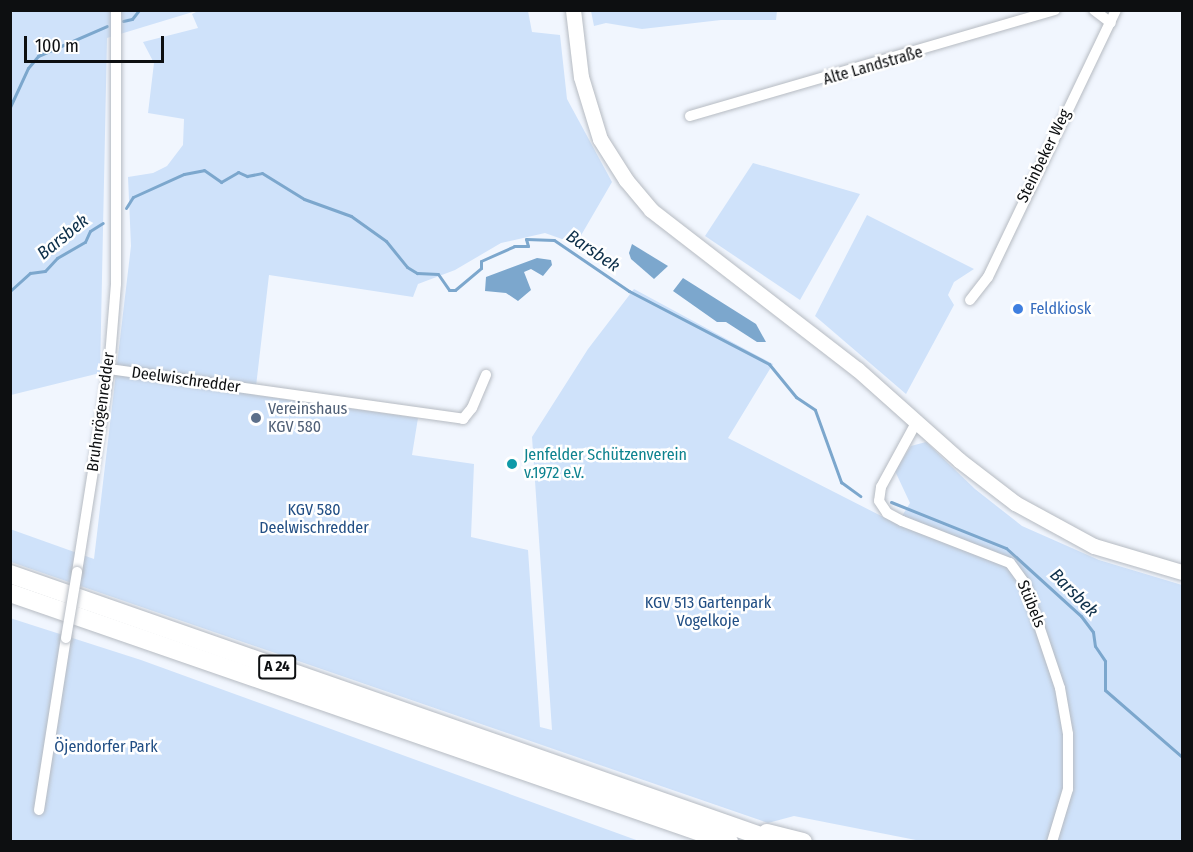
<!DOCTYPE html>
<meta charset="utf-8">
<style>
body{margin:0}
#map{position:relative;width:1193px;height:852px;overflow:hidden;background:#f1f6fe;font-family:"Fira Sans Condensed",sans-serif}
div>[style]{position:absolute}
.green>*{inset:0;background:#cfe2fa}
.water>*{inset:0;background:#7ca7cd}
.stream>*{height:3px;margin:-1.5px;padding:0 1.5px;transform-origin:1.5px;border-radius:1.5px;background:#7ca7cd}
.roads{filter:drop-shadow(0 0 2px #b6bbc2) drop-shadow(0 0 2px #b6bbc2)}
.street>*{height:10px;margin:-5px;padding:0 5px;transform-origin:5px;border-radius:5px;background:#fff}
.secondary>*{height:15px;margin:-7.5px;padding:0 7.5px;transform-origin:7.5px;border-radius:7.5px;background:#fff}
.highway>*{height:18px;margin:-9px;padding:0 9px;transform-origin:9px;border-radius:9px;background:#fff}
.bridges{filter:drop-shadow(0 0 2px #b6bbc2) drop-shadow(0 0 2px #b6bbc2)}
.street-bridge>*{height:10px;margin:-5px;padding:0 5px;transform-origin:5px;border-radius:5px;background:#fff}
.dots>*{width:16px;height:16px;translate:-50% -50%;box-sizing:border-box;border:3px solid #fff;border-radius:50%}
span{translate:-50% -50%;white-space:nowrap;text-align:center;line-height:1.15;-webkit-text-stroke:5px #fff;paint-order:stroke}
.shield-label span{padding:2px 4px;background:#fff;border:2px solid;border-radius:4px;-webkit-text-stroke-width:0}
.shield-label{font-size:15px;color:#0d0f11;font-weight:700}
.street-label{font-size:16px;color:#0d0f11}
.shop-label{font-size:16px;color:#366cbe}
.left{translate:0 -50%;text-align:left}
.service-label{font-size:16px;color:#4e5e75}
.culture-label{font-size:16px;color:#0d838f}
.park-label{font-size:16px;color:#214e84}
.water-label{font-size:18px;color:#0e304a;font-style:italic}
.frame{position:absolute;inset:0;border:12px solid #0d0f11;pointer-events:none}
.scale{position:absolute;left:24px;top:36px;width:140px;height:27px;box-sizing:border-box;border:3px solid #0d0f11;border-top:0;padding-left:8px;font-size:18px;line-height:21px;white-space:nowrap;color:#0d0f11;-webkit-text-stroke:4px #fff;paint-order:stroke}
</style>
<div id="map">
<div class="green">
<div style="clip-path:polygon(18px 10px,196px 11px,107px 38px,100px 373px,11px 395px,11px 13px)"></div>
<div style="clip-path:polygon(198px 11px,528px 11px,532px 32px,560px 35px,567px 99px,612px 182px,576px 244px,545px 233px,501px 243px,455px 270px,418px 284px,413px 297px,269px 275px,255px 395px,418px 418px,412px 455px,474px 464px,471px 537px,528px 550px,540px 727px,552px 730px,532px 437px,588px 349px,634px 289px,773px 364px,728px 438px,897px 524px,910px 503px,895px 471px,911px 446px,926px 442px,975px 489px,1022px 526px,1099px 560px,1182px 585px,1182px 841px,926px 842px,794px 816px,768px 823px,11px 562px,10px 529px,94px 559px,131px 246px,128px 177px,153px 173px,167px 166px,183px 145px,184px 119px,148px 113px,154px 63px,143px 42px,198px 28px,192px 14px)"></div>
<div style="clip-path:polygon(591px 11px,591px 10px,777px 11px,776px 20px,721px 20px,642px 29px,606px 23px,594px 26px)"></div>
<div style="clip-path:polygon(753px 163px,860px 194px,800px 300px,705px 236px)"></div>
<div style="clip-path:polygon(867px 215px,974px 269px,954px 282px,948px 295px,954px 305px,906px 394px,815px 316px)"></div>
<div style="clip-path:polygon(10px 618px,141px 660px,639px 841px,11px 841px)"></div>
</div>
<div class="water">
<div style="clip-path:polygon(632px 244px,668px 266px,654px 279px,631px 259px,629px 253px)"></div>
<div style="clip-path:polygon(537px 258px,551px 260px,552px 265px,543px 276px,531px 269px,524px 272px,531px 290px,518px 301px,506px 293px,485px 291px,486px 277px)"></div>
<div style="clip-path:polygon(683px 278px,756px 324px,766px 342px,757px 342px,726px 322px,717px 322px,673px 291px)"></div>
</div>
<div class="stream">
<div style="left:123px;top:21px;width:9px;rotate:-13deg"></div>
<div style="left:132px;top:19px;width:11px;rotate:-52deg"></div>
<div style="left:10px;top:107px;width:43px;rotate:-65.2deg"></div>
<div style="left:28px;top:68px;width:16px;rotate:-50deg"></div>
<div style="left:38px;top:56px;width:75px;rotate:-23.5deg"></div>
<div style="left:126px;top:208px;width:13px;rotate:-58deg"></div>
<div style="left:133px;top:197px;width:56px;rotate:-24.3deg"></div>
<div style="left:184px;top:174px;width:20px;rotate:-11deg"></div>
<div style="left:204px;top:170px;width:21px;rotate:35deg"></div>
<div style="left:221px;top:182px;width:20px;rotate:-30deg"></div>
<div style="left:238px;top:172px;width:10px;rotate:24deg"></div>
<div style="left:247px;top:176px;width:15px;rotate:-11deg"></div>
<div style="left:262px;top:173px;width:49px;rotate:31.8deg"></div>
<div style="left:304px;top:199px;width:50px;rotate:19.9deg"></div>
<div style="left:351px;top:216px;width:43px;rotate:35.5deg"></div>
<div style="left:386px;top:241px;width:33px;rotate:51deg"></div>
<div style="left:407px;top:267px;width:12px;rotate:31deg"></div>
<div style="left:417px;top:273px;width:21px;rotate:3deg"></div>
<div style="left:438px;top:274px;width:19px;rotate:55deg"></div>
<div style="left:449px;top:290px;width:6px"></div>
<div style="left:455px;top:290px;width:34px;rotate:-40deg"></div>
<div style="left:481px;top:268px;width:7px;rotate:-90deg"></div>
<div style="left:481px;top:261px;width:36px;rotate:-24deg"></div>
<div style="left:514px;top:246px;width:14px"></div>
<div style="left:528px;top:246px;width:7px;rotate:-106deg"></div>
<div style="left:526px;top:239px;width:28px;rotate:2deg"></div>
<div style="left:554px;top:240px;width:91px;rotate:34.2deg"></div>
<div style="left:629px;top:291px;width:158px;rotate:27.5deg"></div>
<div style="left:769px;top:364px;width:43px;rotate:50.7deg"></div>
<div style="left:796px;top:397px;width:23px;rotate:34deg"></div>
<div style="left:815px;top:410px;width:77px;rotate:70.1deg"></div>
<div style="left:841px;top:482px;width:24px;rotate:36deg"></div>
<div style="left:10px;top:291px;width:27px;rotate:-42deg"></div>
<div style="left:30px;top:273px;width:15px;rotate:-8deg"></div>
<div style="left:45px;top:271px;width:18px;rotate:-47deg"></div>
<div style="left:57px;top:258px;width:32px;rotate:-30deg"></div>
<div style="left:85px;top:242px;width:12px;rotate:-66deg"></div>
<div style="left:90px;top:231px;width:15px;rotate:-32deg"></div>
<div style="left:891px;top:502px;width:124px;rotate:21.8deg"></div>
<div style="left:1006px;top:548px;width:101px;rotate:42.2deg"></div>
<div style="left:1081px;top:616px;width:20px;rotate:53deg"></div>
<div style="left:1093px;top:632px;width:14px;rotate:82deg"></div>
<div style="left:1095px;top:646px;width:18px;rotate:56deg"></div>
<div style="left:1105px;top:661px;width:29px;rotate:90deg"></div>
<div style="left:1105px;top:690px;width:102px;rotate:41deg"></div>
</div>
<div class="roads">
<div class="street">
<div style="left:1094px;top:10px;width:21px;rotate:37deg"></div>
<div style="left:690px;top:116px;width:380px;rotate:-16.2deg"></div>
<div style="left:970px;top:300px;width:29px;rotate:-52deg"></div>
<div style="left:988px;top:277px;width:296px;rotate:-64.4deg"></div>
<div style="left:109px;top:369px;width:358px;rotate:8deg"></div>
<div style="left:463px;top:419px;width:14px;rotate:-51deg"></div>
<div style="left:472px;top:408px;width:36px;rotate:-67deg"></div>
<div style="left:916px;top:423px;width:73px;rotate:118.7deg"></div>
<div style="left:881px;top:487px;width:14px;rotate:98deg"></div>
<div style="left:879px;top:501px;width:14px;rotate:56deg"></div>
<div style="left:887px;top:513px;width:17px;rotate:28deg"></div>
<div style="left:902px;top:521px;width:116px;rotate:21.3deg"></div>
<div style="left:1010px;top:563px;width:26px;rotate:54deg"></div>
<div style="left:1025px;top:584px;width:110px;rotate:71.4deg"></div>
<div style="left:1060px;top:688px;width:47px;rotate:80.1deg"></div>
<div style="left:1068px;top:734px;width:55px;rotate:90deg"></div>
<div style="left:1068px;top:789px;width:55px;rotate:106.8deg"></div>
<div style="left:77px;top:572px;width:206px;rotate:-81deg"></div>
<div style="left:109px;top:369px;width:85px;rotate:-85.3deg"></div>
<div style="left:116px;top:284px;width:274px;rotate:-90deg"></div>
<div style="left:39px;top:810px;width:174px;rotate:-81.1deg"></div>
</div>
<div class="secondary">
<div style="left:573px;top:10px;width:67px;rotate:83.2deg"></div>
<div style="left:581px;top:77px;width:65px;rotate:73deg"></div>
<div style="left:600px;top:139px;width:49px;rotate:57.6deg"></div>
<div style="left:626px;top:180px;width:39px;rotate:50deg"></div>
<div style="left:651px;top:210px;width:260px;rotate:37.7deg"></div>
<div style="left:857px;top:369px;width:137px;rotate:41.7deg"></div>
<div style="left:959px;top:460px;width:71px;rotate:37.5deg"></div>
<div style="left:1015px;top:503px;width:90px;rotate:28.6deg"></div>
<div style="left:1094px;top:546px;width:92px;rotate:16.5deg"></div>
</div>
<div class="highway">
<div style="left:10px;top:574px;width:813px;rotate:19.24deg"></div>
<div style="left:10px;top:593px;width:761px;rotate:19.1deg"></div>
<div style="left:767px;top:833px;width:37px;rotate:14deg"></div>
</div>
</div>
<div class="bridges">
<div class="street-bridge">
<div style="left:66px;top:638px;width:67px;rotate:-80.5deg"></div>
</div>
</div>
<div class="dots">
<div style="left:1018px;top:309px;background:#3f7fe0"></div>
<div style="left:256px;top:418px;background:#5c6f8a"></div>
<div style="left:512px;top:464px;background:#0f9aa8"></div>
</div>
<div class="shield-label">
<span style="left:277px;top:667px">A 24</span>
</div>
<div class="street-label">
<span style="left:873px;top:66px;rotate:-16deg">Alte Landstraße</span>
<span style="left:1044px;top:156px;rotate:-64deg">Steinbeker Weg</span>
<span style="left:186px;top:380px;rotate:8deg">Deelwischredder</span>
<span style="left:101px;top:412px;rotate:-82deg">Bruhnrögenredder</span>
<span style="left:1031px;top:604px;rotate:68deg">Stübels</span>
</div>
<div class="shop-label">
<span class="left" style="left:1030px;top:309px">Feldkiosk</span>
</div>
<div class="service-label">
<span class="left" style="left:268px;top:418px">Vereinshaus<br>KGV 580</span>
</div>
<div class="culture-label">
<span class="left" style="left:524px;top:464px">Jenfelder Schützenverein<br>v.1972 e.V.</span>
</div>
<div class="park-label">
<span style="left:314px;top:519px">KGV 580<br>Deelwischredder</span>
<span style="left:708px;top:612px">KGV 513 Gartenpark<br>Vogelkoje</span>
<span style="left:106px;top:747px">Öjendorfer Park</span>
</div>
<div class="water-label">
<span style="left:63px;top:237px;rotate:-39deg">Barsbek</span>
<span style="left:593px;top:251px;rotate:34deg">Barsbek</span>
<span style="left:1074px;top:593px;rotate:45deg">Barsbek</span>
</div>
<div class="frame"></div>
<div class="scale">100 m</div>
</div>
